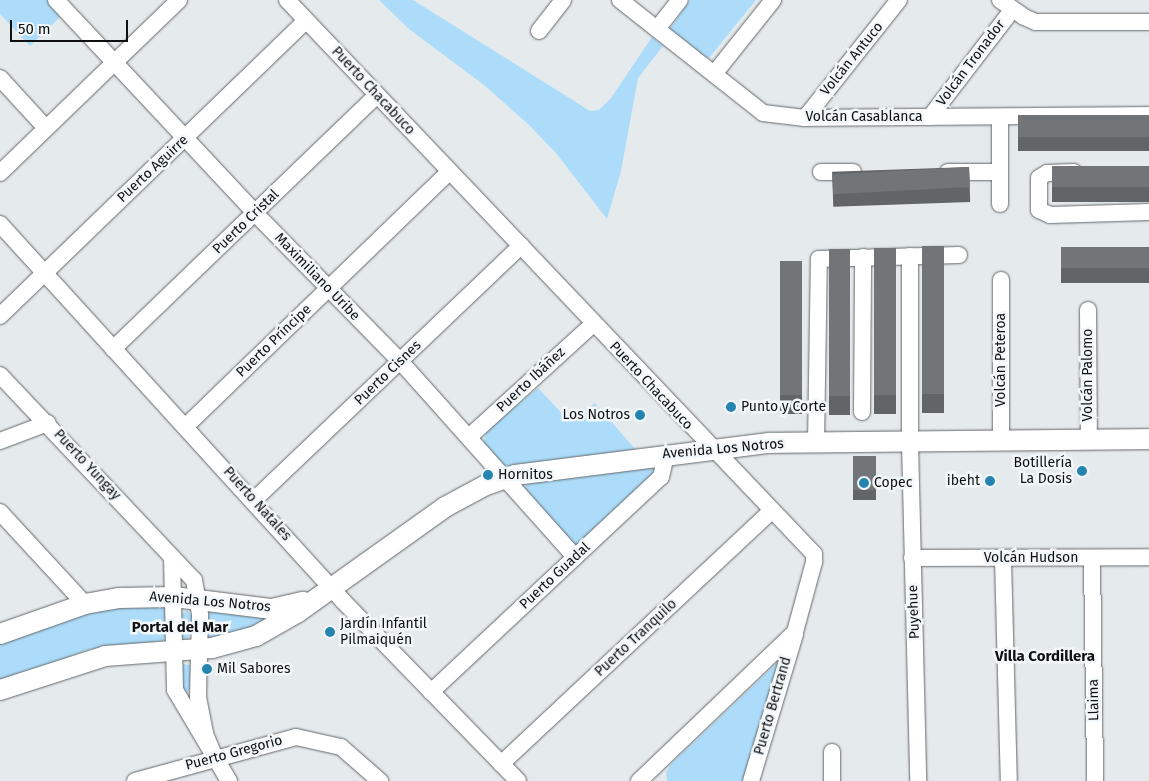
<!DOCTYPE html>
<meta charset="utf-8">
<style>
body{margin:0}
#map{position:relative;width:1149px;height:781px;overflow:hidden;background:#e5eaed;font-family:"Fira Sans",sans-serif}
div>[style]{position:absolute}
.green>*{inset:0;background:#acdcf9}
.roads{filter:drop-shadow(0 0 1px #62676a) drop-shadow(0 0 1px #62676a)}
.minor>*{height:16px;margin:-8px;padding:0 8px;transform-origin:8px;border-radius:8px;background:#fff}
.major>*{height:20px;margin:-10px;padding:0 10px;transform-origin:10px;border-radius:10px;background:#fff}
.wall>*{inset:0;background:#616567;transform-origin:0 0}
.building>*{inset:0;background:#717578;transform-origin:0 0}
.dots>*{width:14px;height:14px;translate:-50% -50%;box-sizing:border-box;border:2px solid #f2f7fa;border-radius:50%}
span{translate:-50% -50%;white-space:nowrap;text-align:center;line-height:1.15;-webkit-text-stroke:5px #f2f7fa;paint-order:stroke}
.street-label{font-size:14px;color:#0e1011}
.poi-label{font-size:14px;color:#0e1011}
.left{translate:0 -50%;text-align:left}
.right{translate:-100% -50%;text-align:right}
.neighbourhood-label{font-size:15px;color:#0e1011;font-weight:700}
.scale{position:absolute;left:10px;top:20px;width:118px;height:22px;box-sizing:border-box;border:2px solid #0e1011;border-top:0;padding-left:6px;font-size:15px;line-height:18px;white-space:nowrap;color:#0e1011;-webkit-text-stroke:4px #f2f7fa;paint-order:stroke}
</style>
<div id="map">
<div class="green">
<div style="clip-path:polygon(0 0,49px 0,61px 16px,30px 46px,0 14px)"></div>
<div style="clip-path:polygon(379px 0,413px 0,590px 111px,599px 110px,611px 98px,652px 37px,663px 46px,638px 78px,621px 171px,607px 219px,556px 153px,528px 124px,484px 85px,409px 29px)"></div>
<div style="clip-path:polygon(690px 0,756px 0,709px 58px,701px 55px,670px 29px)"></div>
<div style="clip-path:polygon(538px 388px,570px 422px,595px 403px,636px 450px,508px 469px,483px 443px,487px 430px)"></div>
<div style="clip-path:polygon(654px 463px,658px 470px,577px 546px,572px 546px,523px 494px,527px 482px)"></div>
<div style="clip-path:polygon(165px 606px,165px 639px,161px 642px,90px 649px,0 682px,0 643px,85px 609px)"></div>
<div style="clip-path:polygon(209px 606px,286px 612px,233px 638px,207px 639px)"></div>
<div style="clip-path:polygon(187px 610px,192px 616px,193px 626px,187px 640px,180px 636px,180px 616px)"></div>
<div style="clip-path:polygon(779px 661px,744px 781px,667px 781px,666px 773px,671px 764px)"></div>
<div style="clip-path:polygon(181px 664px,191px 665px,192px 687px,185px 694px,182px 691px)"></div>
</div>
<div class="roads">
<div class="minor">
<div style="left:56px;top:0;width:291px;rotate:46.9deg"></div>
<div style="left:255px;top:213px;width:207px;rotate:45.6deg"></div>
<div style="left:400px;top:361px;width:263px;rotate:48.2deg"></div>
<div style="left:287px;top:0;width:765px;rotate:46.43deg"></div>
<div style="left:814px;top:554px;width:8px;rotate:90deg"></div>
<div style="left:814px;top:562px;width:73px;rotate:105.2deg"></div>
<div style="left:795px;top:632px;width:216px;rotate:136.3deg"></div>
<div style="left:620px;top:0;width:182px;rotate:38.3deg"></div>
<div style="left:763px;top:113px;width:42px;rotate:6.8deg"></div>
<div style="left:805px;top:118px;width:344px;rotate:-0.5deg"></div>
<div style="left:1000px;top:0;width:29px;rotate:35deg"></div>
<div style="left:1024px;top:17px;width:13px;rotate:23deg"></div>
<div style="left:1036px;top:22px;width:113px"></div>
<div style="left:657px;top:29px;width:37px;rotate:-52deg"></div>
<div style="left:539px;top:31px;width:39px;rotate:-52deg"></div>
<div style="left:714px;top:74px;width:95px;rotate:-51.4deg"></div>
<div style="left:0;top:78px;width:68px;rotate:47.4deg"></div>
<div style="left:930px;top:117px;width:135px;rotate:-52.5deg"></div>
<div style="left:805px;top:118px;width:151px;rotate:-51.5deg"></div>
<div style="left:821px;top:172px;width:32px"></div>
<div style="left:948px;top:172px;width:52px"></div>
<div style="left:1074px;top:172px;width:27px;rotate:178deg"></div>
<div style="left:1047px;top:173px;width:9px;rotate:148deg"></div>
<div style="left:1039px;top:178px;width:32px;rotate:90deg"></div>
<div style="left:1039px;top:210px;width:12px;rotate:24deg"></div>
<div style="left:1050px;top:215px;width:99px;rotate:-1.7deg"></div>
<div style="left:0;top:173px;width:249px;rotate:-44deg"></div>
<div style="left:1000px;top:204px;width:87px;rotate:-90deg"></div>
<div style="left:0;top:224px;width:510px;rotate:47.7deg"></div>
<div style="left:343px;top:601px;width:251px;rotate:45.8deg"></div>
<div style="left:910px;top:256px;width:187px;rotate:90deg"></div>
<div style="left:910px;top:443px;width:338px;rotate:88.6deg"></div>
<div style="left:1088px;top:310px;width:130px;rotate:89.6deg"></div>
<div style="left:0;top:316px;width:424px;rotate:-44deg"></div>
<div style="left:113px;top:349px;width:366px;rotate:-43.9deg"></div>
<div style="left:0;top:375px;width:282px;rotate:46.6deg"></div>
<div style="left:194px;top:580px;width:36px;rotate:80deg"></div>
<div style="left:200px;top:615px;width:82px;rotate:91.4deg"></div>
<div style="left:198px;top:697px;width:38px;rotate:79deg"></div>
<div style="left:205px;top:734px;width:25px;rotate:67deg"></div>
<div style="left:862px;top:412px;width:155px;rotate:-89.6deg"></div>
<div style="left:185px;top:427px;width:367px;rotate:-44deg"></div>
<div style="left:469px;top:437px;width:168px;rotate:-42.3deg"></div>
<div style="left:0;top:441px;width:51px;rotate:-20.6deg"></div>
<div style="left:1001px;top:441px;width:161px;rotate:-90deg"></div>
<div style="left:816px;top:443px;width:184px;rotate:-89.1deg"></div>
<div style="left:819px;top:259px;width:140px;rotate:-1.6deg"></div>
<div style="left:254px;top:500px;width:369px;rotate:-43.6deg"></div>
<div style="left:0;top:512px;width:125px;rotate:47.3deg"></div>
<div style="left:172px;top:557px;width:133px;rotate:88.7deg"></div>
<div style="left:175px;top:690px;width:106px;rotate:59.3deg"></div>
<div style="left:912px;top:558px;width:237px;rotate:-0.2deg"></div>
<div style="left:1092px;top:558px;width:223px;rotate:89.2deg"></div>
<div style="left:1003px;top:559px;width:222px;rotate:88.5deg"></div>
<div style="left:431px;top:692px;width:315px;rotate:-43.1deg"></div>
<div style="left:661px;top:477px;width:23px;rotate:-77deg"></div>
<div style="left:832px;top:752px;width:29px;rotate:90deg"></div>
<div style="left:501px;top:764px;width:370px;rotate:-43.1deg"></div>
<div style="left:135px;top:781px;width:167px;rotate:-15.3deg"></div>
<div style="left:296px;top:737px;width:46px;rotate:12.5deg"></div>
<div style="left:341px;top:747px;width:52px;rotate:41.1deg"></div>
<div style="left:751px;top:781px;width:153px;rotate:-73.3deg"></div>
</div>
<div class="major">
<div style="left:0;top:634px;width:90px;rotate:-19.4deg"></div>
<div style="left:85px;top:604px;width:35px;rotate:-10deg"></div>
<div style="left:119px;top:598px;width:55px;rotate:-1deg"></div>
<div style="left:174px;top:597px;width:99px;rotate:7deg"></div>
<div style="left:272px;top:609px;width:32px;rotate:-13deg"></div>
<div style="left:0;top:690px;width:110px;rotate:-17.9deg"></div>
<div style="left:105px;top:656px;width:107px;rotate:-4.3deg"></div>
<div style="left:212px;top:648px;width:46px;rotate:-15.3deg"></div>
<div style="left:256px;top:636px;width:48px;rotate:-29.7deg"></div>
<div style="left:298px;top:612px;width:181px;rotate:-35.5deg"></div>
<div style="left:445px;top:507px;width:47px;rotate:-28.2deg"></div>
<div style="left:486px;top:485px;width:31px;rotate:-19deg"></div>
<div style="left:515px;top:475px;width:256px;rotate:-7.2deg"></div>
<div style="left:769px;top:443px;width:380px;rotate:-0.6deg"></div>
</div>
</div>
<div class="wall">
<div style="left:1149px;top:115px;width:36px;height:131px;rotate:90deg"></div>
<div style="left:1149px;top:166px;width:36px;height:97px;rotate:90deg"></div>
<div style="left:969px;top:167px;width:35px;height:137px;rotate:88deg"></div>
<div style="left:944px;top:246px;width:167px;height:22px;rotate:90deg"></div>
<div style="left:1149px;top:247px;width:36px;height:88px;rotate:90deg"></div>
<div style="left:874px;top:248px;width:22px;height:166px"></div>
<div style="left:850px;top:249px;width:166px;height:21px;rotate:90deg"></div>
<div style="left:780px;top:261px;width:22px;height:153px"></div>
<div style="left:853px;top:456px;width:23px;height:44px"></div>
</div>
<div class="building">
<div style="left:1149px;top:115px;width:22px;height:131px;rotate:90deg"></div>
<div style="left:1149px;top:166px;width:21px;height:97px;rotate:90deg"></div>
<div style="left:969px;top:167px;width:20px;height:137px;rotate:87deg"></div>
<div style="left:944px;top:246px;width:148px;height:22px;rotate:90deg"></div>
<div style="left:1149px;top:247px;width:21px;height:88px;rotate:90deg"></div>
<div style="left:874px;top:248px;width:22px;height:147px"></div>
<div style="left:850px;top:249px;width:147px;height:21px;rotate:90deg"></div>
<div style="left:780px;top:261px;width:22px;height:134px"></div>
<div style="left:853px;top:456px;width:23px;height:34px"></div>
</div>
<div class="dots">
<div style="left:731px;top:407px;background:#2684b0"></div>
<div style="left:640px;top:415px;background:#2684b0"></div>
<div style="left:1082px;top:471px;background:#2684b0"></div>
<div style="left:488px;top:475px;background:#2684b0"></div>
<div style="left:990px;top:481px;background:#2684b0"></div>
<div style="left:864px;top:483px;background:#2684b0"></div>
<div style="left:330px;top:632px;background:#2684b0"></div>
<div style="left:207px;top:669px;background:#2684b0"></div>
</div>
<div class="street-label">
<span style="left:852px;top:59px;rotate:-51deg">Volcán Antuco</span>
<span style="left:971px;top:63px;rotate:-53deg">Volcán Tronador</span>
<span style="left:373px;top:91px;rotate:47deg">Puerto Chacabuco</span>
<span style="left:864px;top:117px">Volcán Casablanca</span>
<span style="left:153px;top:169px;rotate:-43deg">Puerto Aguirre</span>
<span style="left:246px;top:222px;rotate:-44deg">Puerto Cristal</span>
<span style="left:317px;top:277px;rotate:46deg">Maximiliano Uribe</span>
<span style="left:274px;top:341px;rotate:-44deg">Puerto Príncipe</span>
<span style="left:1001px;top:360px;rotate:-90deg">Volcán Peteroa</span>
<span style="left:388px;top:373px;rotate:-44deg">Puerto Cisnes</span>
<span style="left:1088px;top:375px;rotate:-90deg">Volcán Palomo</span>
<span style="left:531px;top:380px;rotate:-43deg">Puerto Ibáñez</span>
<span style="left:651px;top:386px;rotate:47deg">Puerto Chacabuco</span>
<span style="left:723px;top:449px;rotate:-5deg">Avenida Los Notros</span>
<span style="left:87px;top:465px;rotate:47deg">Puerto Yungay</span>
<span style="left:257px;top:504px;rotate:48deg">Puerto Natales</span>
<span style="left:1031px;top:558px">Volcán Hudson</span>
<span style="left:555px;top:576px;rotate:-43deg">Puerto Guadal</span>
<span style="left:210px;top:602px;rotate:5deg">Avenida Los Notros</span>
<span style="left:914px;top:612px;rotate:-92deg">Puyehue</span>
<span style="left:636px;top:638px;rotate:-43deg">Puerto Tranquilo</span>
<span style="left:1094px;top:700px;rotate:-91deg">Llaima</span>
<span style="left:773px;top:706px;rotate:-74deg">Puerto Bertrand</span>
<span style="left:234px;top:753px;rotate:-15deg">Puerto Gregorio</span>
</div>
<div class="poi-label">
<span class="left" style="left:741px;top:407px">Punto y Corte</span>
<span class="right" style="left:630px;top:415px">Los Notros</span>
<span class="right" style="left:1072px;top:471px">Botillería<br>La Dosis</span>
<span class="left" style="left:498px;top:475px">Hornitos</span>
<span class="right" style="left:980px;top:481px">ibeht</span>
<span class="left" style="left:874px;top:483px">Copec</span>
<span class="left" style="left:340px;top:632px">Jardín Infantil<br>Pilmaiquén</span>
<span class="left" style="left:217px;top:669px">Mil Sabores</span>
</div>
<div class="neighbourhood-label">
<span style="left:180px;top:628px">Portal del Mar</span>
<span style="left:1045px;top:657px">Villa Cordillera</span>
</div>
<div class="scale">50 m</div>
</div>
